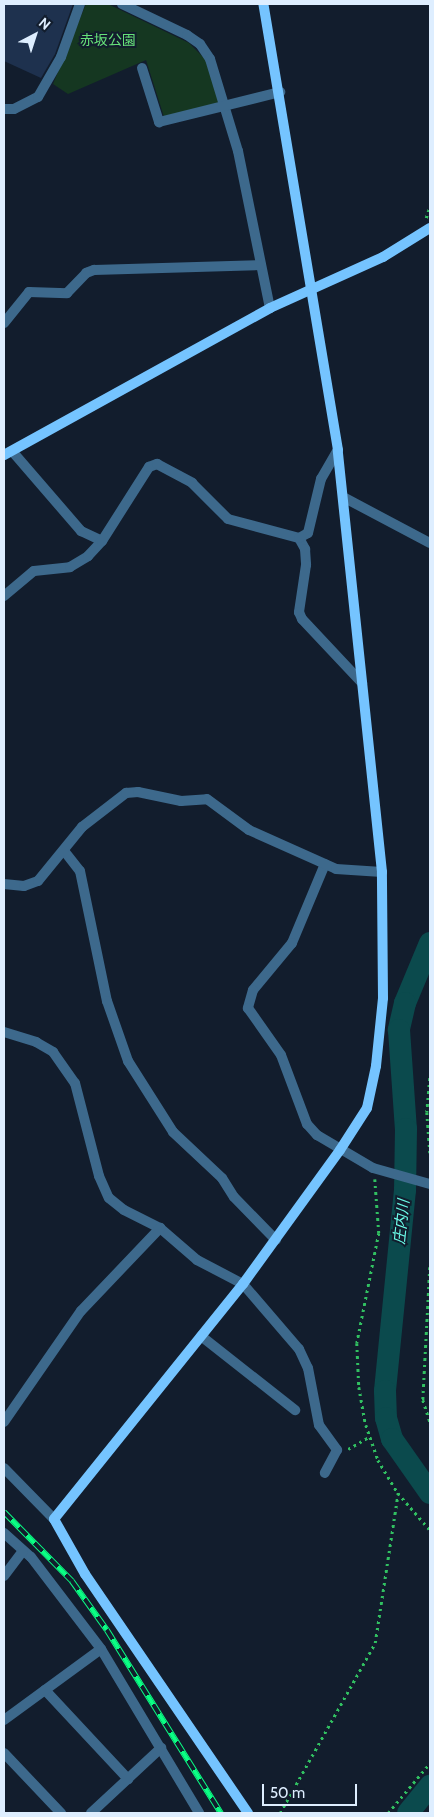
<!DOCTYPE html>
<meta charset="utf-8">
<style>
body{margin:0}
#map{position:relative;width:434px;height:1817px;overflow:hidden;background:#121d2d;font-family:Cabin,"Noto Sans JP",sans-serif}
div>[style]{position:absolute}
.green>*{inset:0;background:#153721}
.river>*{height:22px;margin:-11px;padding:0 11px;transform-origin:11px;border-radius:11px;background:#0b4a4d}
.building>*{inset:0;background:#1e314e}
.path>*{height:2.5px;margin-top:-1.25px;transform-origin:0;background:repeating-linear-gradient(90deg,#31c061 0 2.5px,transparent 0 6.5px)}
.street>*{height:10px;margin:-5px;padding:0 5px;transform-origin:5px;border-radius:5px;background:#3d698c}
.secondary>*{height:10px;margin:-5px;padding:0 5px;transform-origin:5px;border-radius:5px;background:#75c4ff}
.rail>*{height:5.5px;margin-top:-2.75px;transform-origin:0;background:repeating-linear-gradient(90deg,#121d2d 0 11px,#0aff84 0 22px);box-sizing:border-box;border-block:1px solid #0aff84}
span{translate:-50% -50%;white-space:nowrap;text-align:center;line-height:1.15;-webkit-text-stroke:4px #121d2d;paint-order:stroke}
.park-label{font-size:14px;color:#67e279}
.water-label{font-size:15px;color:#6cffeb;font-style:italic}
.frame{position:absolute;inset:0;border:5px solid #deeeff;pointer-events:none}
.north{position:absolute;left:10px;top:10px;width:50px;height:50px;-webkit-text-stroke:4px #121d2d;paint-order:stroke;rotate:40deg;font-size:14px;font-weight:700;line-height:20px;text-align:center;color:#deeeff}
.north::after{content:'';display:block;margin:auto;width:18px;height:22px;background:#deeeff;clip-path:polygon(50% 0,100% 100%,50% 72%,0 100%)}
.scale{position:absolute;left:262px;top:1784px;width:95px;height:22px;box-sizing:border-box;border:2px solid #deeeff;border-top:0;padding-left:6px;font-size:15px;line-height:18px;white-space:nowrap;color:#deeeff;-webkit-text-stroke:4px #121d2d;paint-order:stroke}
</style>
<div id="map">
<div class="green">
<div style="clip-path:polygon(86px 4px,108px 4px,189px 43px,205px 59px,220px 102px,164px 117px,146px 60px,68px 94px,53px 84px)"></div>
</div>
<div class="river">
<div style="left:430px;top:943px;width:65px;rotate:112.6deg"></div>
<div style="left:405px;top:1003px;width:28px;rotate:103deg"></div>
<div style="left:399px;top:1030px;width:99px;rotate:86deg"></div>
<div style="left:406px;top:1129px;width:61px;rotate:90.9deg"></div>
<div style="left:405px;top:1190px;width:202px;rotate:95.7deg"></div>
<div style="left:385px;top:1391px;width:27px;rotate:88deg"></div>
<div style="left:386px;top:1418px;width:22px;rotate:74deg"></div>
<div style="left:392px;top:1439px;width:66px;rotate:54.9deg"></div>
<div style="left:408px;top:1813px;width:35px;rotate:-51deg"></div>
</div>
<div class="building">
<div style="clip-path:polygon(4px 4px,73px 4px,55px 54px,41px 78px,4px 61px)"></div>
</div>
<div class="path">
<div style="left:426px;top:218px;width:13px;rotate:-72deg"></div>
<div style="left:430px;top:1078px;width:34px;rotate:95deg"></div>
<div style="left:427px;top:1112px;width:41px;rotate:85.8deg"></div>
<div style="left:375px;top:1179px;width:54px;rotate:85.8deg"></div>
<div style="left:379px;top:1233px;width:112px;rotate:101.3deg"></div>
<div style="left:357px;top:1343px;width:44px;rotate:87.4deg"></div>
<div style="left:359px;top:1387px;width:39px;rotate:80deg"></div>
<div style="left:366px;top:1425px;width:37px;rotate:71deg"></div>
<div style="left:378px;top:1460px;width:39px;rotate:59deg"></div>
<div style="left:398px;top:1493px;width:49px;rotate:49.1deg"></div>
<div style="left:430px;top:1267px;width:133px;rotate:93deg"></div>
<div style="left:423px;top:1400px;width:23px;rotate:72deg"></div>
<div style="left:348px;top:1449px;width:24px;rotate:-30deg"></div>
<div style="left:280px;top:1813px;width:195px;rotate:-60.8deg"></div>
<div style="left:375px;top:1643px;width:152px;rotate:-81.3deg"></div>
<div style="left:388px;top:1813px;width:65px;rotate:-50deg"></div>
</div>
<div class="street">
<div style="left:122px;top:4px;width:72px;rotate:25.5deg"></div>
<div style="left:187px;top:35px;width:16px;rotate:35deg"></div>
<div style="left:200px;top:44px;width:18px;rotate:56deg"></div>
<div style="left:210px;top:59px;width:96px;rotate:73.1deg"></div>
<div style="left:238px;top:151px;width:160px;rotate:78.5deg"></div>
<div style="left:142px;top:68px;width:57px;rotate:72.5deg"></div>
<div style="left:159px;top:122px;width:125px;rotate:-13.9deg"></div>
<div style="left:4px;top:109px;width:10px"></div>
<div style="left:14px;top:109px;width:27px;rotate:-27deg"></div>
<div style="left:38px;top:97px;width:46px;rotate:-60.1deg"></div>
<div style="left:61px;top:57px;width:56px;rotate:-70.3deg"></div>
<div style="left:4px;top:323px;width:40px;rotate:-51deg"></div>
<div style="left:29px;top:292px;width:38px;rotate:2deg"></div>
<div style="left:67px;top:293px;width:28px;rotate:-46deg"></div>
<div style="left:86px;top:273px;width:9px;rotate:-21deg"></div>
<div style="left:94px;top:270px;width:167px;rotate:-1.7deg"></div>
<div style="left:12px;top:451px;width:106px;rotate:49.2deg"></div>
<div style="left:81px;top:531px;width:23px;rotate:25deg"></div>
<div style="left:343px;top:497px;width:98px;rotate:27.9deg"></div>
<div style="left:299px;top:538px;width:13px;rotate:61deg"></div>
<div style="left:305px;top:549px;width:16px;rotate:86deg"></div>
<div style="left:306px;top:565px;width:48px;rotate:98.5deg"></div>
<div style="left:299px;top:612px;width:8px;rotate:67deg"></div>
<div style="left:302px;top:619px;width:88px;rotate:46.8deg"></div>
<div style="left:4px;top:596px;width:39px;rotate:-40deg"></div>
<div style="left:34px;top:571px;width:36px;rotate:-6deg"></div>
<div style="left:70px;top:567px;width:21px;rotate:-31deg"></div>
<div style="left:88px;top:556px;width:21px;rotate:-47deg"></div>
<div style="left:102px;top:541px;width:88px;rotate:-57.6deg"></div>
<div style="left:149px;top:467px;width:9px;rotate:-21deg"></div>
<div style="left:157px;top:464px;width:40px;rotate:28deg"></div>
<div style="left:192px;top:483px;width:51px;rotate:45deg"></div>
<div style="left:228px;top:519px;width:73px;rotate:15deg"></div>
<div style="left:299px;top:538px;width:10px;rotate:-29deg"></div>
<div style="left:308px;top:533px;width:56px;rotate:-76.5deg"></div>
<div style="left:321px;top:479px;width:34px;rotate:-60deg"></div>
<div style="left:65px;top:852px;width:24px;rotate:52deg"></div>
<div style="left:80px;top:871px;width:133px;rotate:78.3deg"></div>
<div style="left:107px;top:1001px;width:64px;rotate:70.7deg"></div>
<div style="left:128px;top:1061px;width:84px;rotate:57.6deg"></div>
<div style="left:173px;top:1132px;width:67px;rotate:43.2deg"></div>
<div style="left:222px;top:1178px;width:22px;rotate:58deg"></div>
<div style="left:234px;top:1197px;width:60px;rotate:45.7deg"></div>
<div style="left:325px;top:864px;width:86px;rotate:112.7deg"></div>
<div style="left:292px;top:943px;width:61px;rotate:129.7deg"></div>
<div style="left:253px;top:990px;width:19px;rotate:106deg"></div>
<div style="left:248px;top:1008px;width:57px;rotate:54.9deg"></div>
<div style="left:281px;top:1055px;width:74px;rotate:69.4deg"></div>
<div style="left:307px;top:1124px;width:15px;rotate:48deg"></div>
<div style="left:317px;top:1135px;width:65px;rotate:30.5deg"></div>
<div style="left:373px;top:1168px;width:59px;rotate:15.7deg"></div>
<div style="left:4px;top:884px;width:20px;rotate:6deg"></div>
<div style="left:24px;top:886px;width:15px;rotate:-20deg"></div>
<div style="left:38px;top:881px;width:70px;rotate:-50.8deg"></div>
<div style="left:82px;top:827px;width:56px;rotate:-37.7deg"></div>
<div style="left:126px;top:793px;width:12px;rotate:-5deg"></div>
<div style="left:138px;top:792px;width:44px;rotate:11.8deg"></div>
<div style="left:181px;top:801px;width:26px;rotate:-4deg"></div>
<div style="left:207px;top:799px;width:52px;rotate:36.4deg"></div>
<div style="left:249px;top:830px;width:95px;rotate:24.1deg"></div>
<div style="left:336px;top:869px;width:46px;rotate:3.7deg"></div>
<div style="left:4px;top:1032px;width:34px;rotate:17deg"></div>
<div style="left:36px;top:1042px;width:20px;rotate:30deg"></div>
<div style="left:53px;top:1052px;width:38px;rotate:55deg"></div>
<div style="left:75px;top:1083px;width:96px;rotate:75.5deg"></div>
<div style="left:99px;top:1176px;width:24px;rotate:66deg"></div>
<div style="left:109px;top:1198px;width:19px;rotate:39deg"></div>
<div style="left:124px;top:1210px;width:40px;rotate:26.6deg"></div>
<div style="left:160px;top:1228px;width:49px;rotate:40.9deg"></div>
<div style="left:197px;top:1260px;width:52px;rotate:27.6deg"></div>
<div style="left:243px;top:1284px;width:86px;rotate:49.3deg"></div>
<div style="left:299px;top:1349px;width:21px;rotate:65deg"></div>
<div style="left:308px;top:1368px;width:58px;rotate:79.1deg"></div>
<div style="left:319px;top:1425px;width:31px;rotate:54deg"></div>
<div style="left:337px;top:1450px;width:26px;rotate:118deg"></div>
<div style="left:201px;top:1336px;width:120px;rotate:38.2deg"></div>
<div style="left:4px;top:1422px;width:135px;rotate:-55.3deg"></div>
<div style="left:81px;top:1311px;width:115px;rotate:-46.4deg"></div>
<div style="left:4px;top:1468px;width:71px;rotate:45.6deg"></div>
<div style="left:4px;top:1533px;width:36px;rotate:42deg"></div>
<div style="left:31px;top:1557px;width:116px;rotate:52.7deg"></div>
<div style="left:101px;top:1649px;width:191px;rotate:59.1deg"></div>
<div style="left:4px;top:1576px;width:31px;rotate:-53deg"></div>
<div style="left:45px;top:1690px;width:122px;rotate:47deg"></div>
<div style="left:4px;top:1720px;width:120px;rotate:-36.2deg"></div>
<div style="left:4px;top:1753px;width:83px;rotate:46.5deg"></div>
<div style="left:91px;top:1813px;width:96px;rotate:-42.9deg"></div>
</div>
<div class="secondary">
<div style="left:4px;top:455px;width:304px;rotate:-28.9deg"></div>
<div style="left:270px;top:308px;width:124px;rotate:-24.3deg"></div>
<div style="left:383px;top:257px;width:55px;rotate:-31.7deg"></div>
<div style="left:248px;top:1813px;width:289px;rotate:-124.3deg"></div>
<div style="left:85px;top:1574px;width:63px;rotate:-119.4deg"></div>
<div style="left:54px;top:1519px;width:302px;rotate:-51.2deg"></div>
<div style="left:243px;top:1284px;width:165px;rotate:-54.1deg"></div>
<div style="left:340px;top:1150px;width:50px;rotate:-57.3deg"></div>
<div style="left:367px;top:1108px;width:43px;rotate:-77.9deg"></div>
<div style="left:376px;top:1066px;width:68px;rotate:-84.1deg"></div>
<div style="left:383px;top:998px;width:126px;rotate:-90.5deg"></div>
<div style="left:382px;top:872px;width:424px;rotate:-96deg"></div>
<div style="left:338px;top:450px;width:452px;rotate:-99.5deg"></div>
</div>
<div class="rail">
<div style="left:4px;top:1512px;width:97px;rotate:45.4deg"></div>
<div style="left:72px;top:1581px;width:60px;rotate:54.5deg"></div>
<div style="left:107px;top:1630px;width:216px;rotate:58.1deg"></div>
</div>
<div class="park-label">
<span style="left:108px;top:40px">赤坂公園</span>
</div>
<div class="water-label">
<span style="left:402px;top:1222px;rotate:-84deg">庄内川</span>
</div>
<div class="frame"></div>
<div class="north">N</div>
<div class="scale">50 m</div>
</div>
